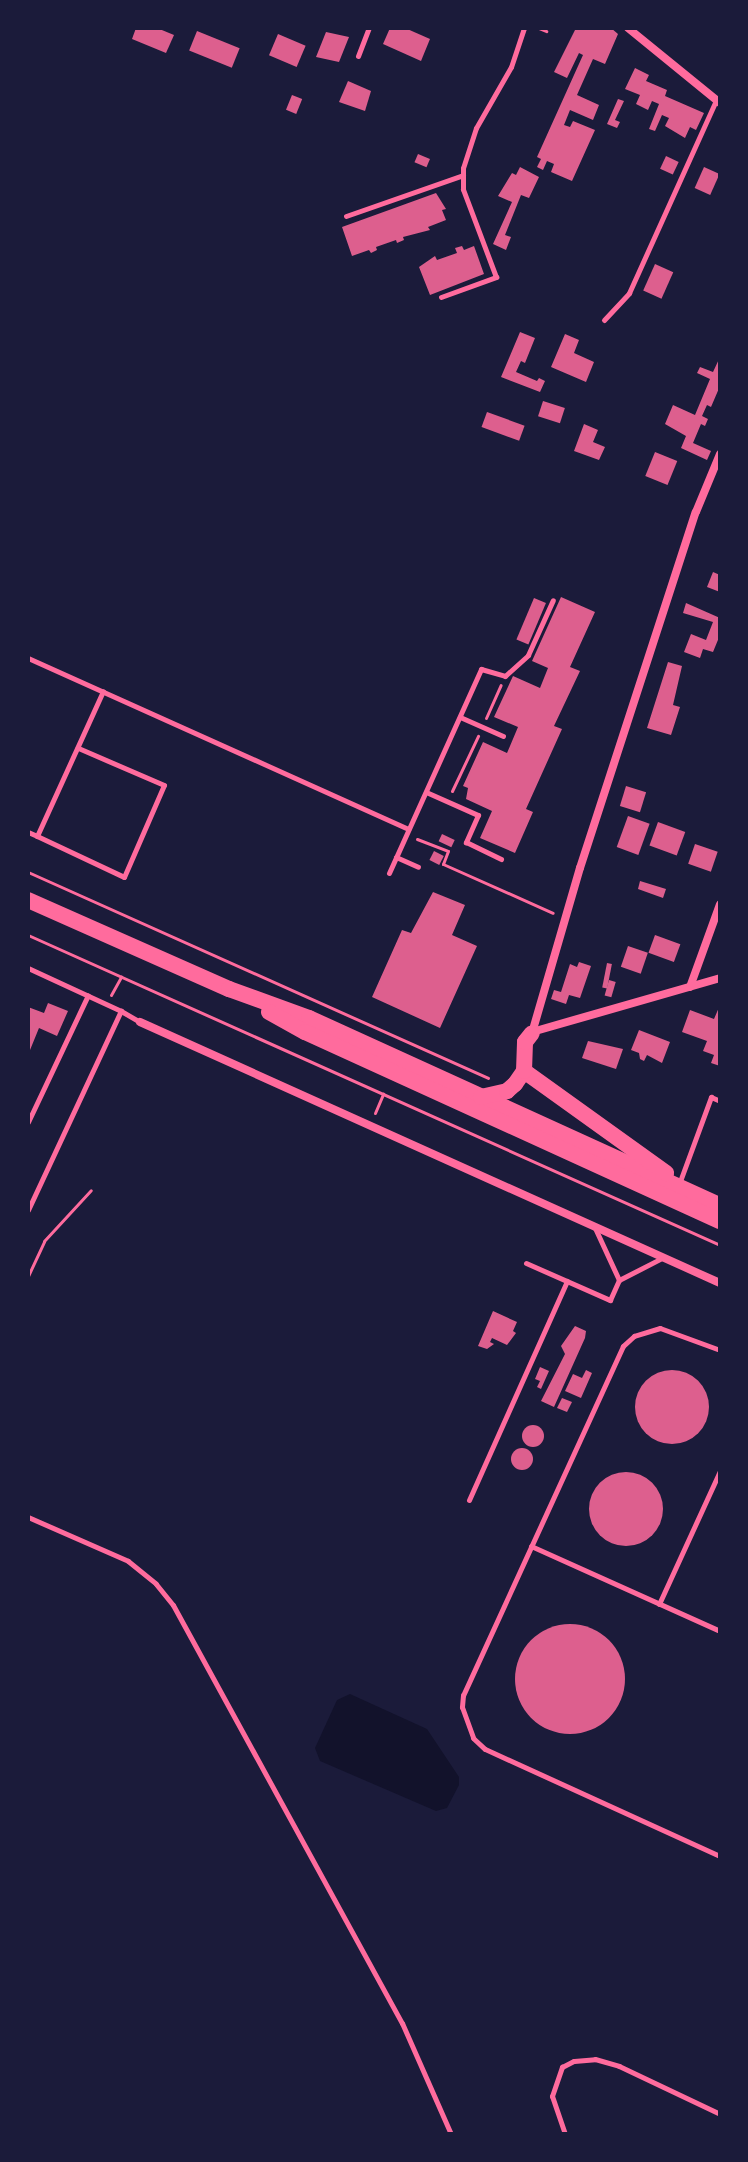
<!DOCTYPE html>
<style>
body{margin:0}
#map{position:relative;width:748px;height:2162px;overflow:hidden;background:#1b1b3a;font-family:Mulish,sans-serif}
div>[style]{position:absolute}
.water>*{inset:0;background:#12122b}
.building>*{inset:0;background:#dd5f8e;transform-origin:0 0}
.round{border-radius:50%}
.path>*{height:3px;margin:-1.5px;padding:0 1.5px;transform-origin:1.5px;border-radius:1.5px;background:#ff6b9d}
.service>*{height:5px;margin:-2.5px;padding:0 2.5px;transform-origin:2.5px;border-radius:2.5px;background:#ff6b9d}
.minor>*{height:8px;margin:-4px;padding:0 4px;transform-origin:4px;border-radius:4px;background:#ff6b9d}
.primary>*{height:16px;margin:-8px;padding:0 8px;transform-origin:8px;border-radius:8px;background:#ff6b9d}
span{translate:-50% -50%;white-space:nowrap;text-align:center;line-height:1.15;-webkit-text-stroke:7px #1b1b3a;paint-order:stroke}
.frame{position:absolute;inset:0;border:30px solid #1b1b3a;pointer-events:none}
</style>
<div id="map">
<div class="water">
<div style="clip-path:polygon(350px 1694px,427px 1729px,459px 1777px,459px 1785px,447px 1808px,436px 1811px,320px 1761px,315px 1748px,337px 1700px)"></div>
</div>
<div class="building">
<div style="clip-path:polygon(136px 28px,157px 28px,174px 35px,166px 53px,132px 39px)"></div>
<div style="clip-path:polygon(390px 28px,405px 28px,430px 39px,421px 61px,383px 44px)"></div>
<div style="clip-path:polygon(576px 28px,611px 28px,618px 34px,605px 64px,593px 59px,577px 95px,599px 105px,593px 120px,570px 110px,564px 125px,570px 127px,573px 121px,595px 130px,572px 181px,551px 172px,554px 164px,547px 161px,543px 170px,537px 167px,541px 159px,537px 157px,583px 55px,579px 53px,567px 78px,554px 72px)"></div>
<div style="left:197px;top:31px;width:46px;height:21px;rotate:22deg"></div>
<div style="clip-path:polygon(326px 32px,349px 37px,339px 62px,316px 57px)"></div>
<div style="left:278px;top:34px;width:30px;height:23px;rotate:23deg"></div>
<div style="clip-path:polygon(635px 68px,649px 75px,646px 81px,667px 90px,665px 96px,704px 113px,696px 130px,690px 127px,685px 138px,665px 126px,669px 118px,662px 115px,655px 131px,649px 129px,659px 104px,652px 101px,648px 110px,636px 104px,640px 95px,625px 89px)"></div>
<div style="clip-path:polygon(348px 81px,371px 91px,365px 111px,339px 102px)"></div>
<div style="left:292px;top:95px;width:11px;height:16px;rotate:22deg"></div>
<div style="clip-path:polygon(618px 99px,624px 101px,615px 120px,620px 122px,617px 128px,607px 124px)"></div>
<div style="left:418px;top:154px;width:13px;height:9px;rotate:23deg"></div>
<div style="left:666px;top:156px;width:14px;height:14px;rotate:25deg"></div>
<div style="clip-path:polygon(520px 167px,539px 177px,529px 198px,521px 195px,505px 235px,511px 237px,506px 250px,493px 244px,512px 202px,498px 196px,512px 173px,516px 175px)"></div>
<div style="left:704px;top:167px;width:17px;height:23px;rotate:24deg"></div>
<div style="clip-path:polygon(436px 193px,446px 209px,442px 210px,446px 220px,428px 227px,430px 230px,403px 237px,404px 240px,397px 243px,396px 240px,376px 247px,377px 250px,371px 253px,369px 250px,352px 256px,342px 227px)"></div>
<div style="clip-path:polygon(462px 246px,464px 250px,474px 246px,484px 274px,430px 295px,419px 267px,435px 256px,437px 260px,457px 253px,455px 248px)"></div>
<div style="left:655px;top:264px;width:20px;height:29px;rotate:24deg"></div>
<div style="clip-path:polygon(520px 332px,535px 338px,525px 363px,521px 361px,516px 372px,537px 381px,539px 378px,545px 381px,540px 392px,501px 377px)"></div>
<div style="clip-path:polygon(565px 334px,579px 340px,574px 353px,594px 362px,586px 382px,551px 367px)"></div>
<div style="clip-path:polygon(720px 357px,720px 386px,711px 407px,707px 405px,702px 416px,708px 419px,705px 426px,701px 424px,693px 443px,711px 451px,707px 460px,681px 448px,686px 436px,665px 424px,673px 405px,695px 415px,710px 379px,697px 373px,700px 367px,713px 372px)"></div>
<div style="left:543px;top:401px;width:23px;height:16px;rotate:18deg"></div>
<div style="left:487px;top:412px;width:40px;height:16px;rotate:20deg"></div>
<div style="clip-path:polygon(584px 424px,598px 430px,593px 442px,605px 447px,599px 460px,574px 451px)"></div>
<div style="left:655px;top:452px;width:24px;height:26px;rotate:22deg"></div>
<div style="clip-path:polygon(713px 572px,720px 575px,720px 592px,707px 587px)"></div>
<div style="clip-path:polygon(561px 597px,595px 612px,570px 667px,580px 671px,554px 726px,562px 729px,526px 809px,533px 812px,515px 853px,480px 838px,492px 811px,466px 799px,468px 788px,463px 786px,483px 742px,507px 753px,518px 727px,494px 717px,513px 676px,540px 688px,548px 668px,532px 661px)"></div>
<div style="left:534px;top:598px;width:13px;height:45px;rotate:23deg"></div>
<div style="clip-path:polygon(686px 603px,720px 618px,720px 635px,713px 652px,703px 649px,700px 658px,684px 652px,691px 634px,706px 640px,713px 622px,683px 613px)"></div>
<div style="clip-path:polygon(668px 662px,682px 666px,673px 705px,680px 707px,671px 735px,647px 728px)"></div>
<div style="left:626px;top:786px;width:21px;height:21px;rotate:17deg"></div>
<div style="left:628px;top:816px;width:23px;height:33px;rotate:20deg"></div>
<div style="left:658px;top:822px;width:29px;height:25px;rotate:20deg"></div>
<div style="left:442px;top:834px;width:14px;height:8px;rotate:25deg"></div>
<div style="left:695px;top:844px;width:24px;height:21px;rotate:19deg"></div>
<div style="left:434px;top:851px;width:11px;height:10px;rotate:27deg"></div>
<div style="clip-path:polygon(640px 881px,666px 889px,663px 898px,638px 889px)"></div>
<div style="clip-path:polygon(433px 892px,465px 905px,452px 935px,477px 946px,440px 1028px,372px 997px,402px 930px,411px 933px)"></div>
<div style="left:655px;top:935px;width:27px;height:19px;rotate:20deg"></div>
<div style="left:628px;top:946px;width:21px;height:22px;rotate:19deg"></div>
<div style="clip-path:polygon(579px 962px,591px 966px,580px 998px,569px 995px,566px 1004px,551px 999px,554px 990px,561px 992px,570px 964px,577px 967px)"></div>
<div style="left:607px;top:963px;width:5px;height:25px;rotate:11deg"></div>
<div style="left:609px;top:980px;width:7px;height:16px;rotate:16deg"></div>
<div style="clip-path:polygon(48px 1003px,68px 1011px,57px 1036px,39px 1028px,28px 1055px,28px 1007px,44px 1013px)"></div>
<div style="clip-path:polygon(720px 1005px,720px 1066px,711px 1063px,714px 1055px,703px 1051px,707px 1041px,682px 1032px,690px 1010px,714px 1019px)"></div>
<div style="clip-path:polygon(639px 1030px,670px 1042px,662px 1063px,647px 1055px,644px 1061px,640px 1059px,639px 1053px,631px 1050px)"></div>
<div style="clip-path:polygon(588px 1041px,623px 1049px,616px 1069px,582px 1058px)"></div>
<div style="clip-path:polygon(493px 1311px,517px 1322px,513px 1331px,516px 1333px,507px 1345px,492px 1338px,490px 1342px,494px 1344px,487px 1349px,478px 1346px)"></div>
<div style="clip-path:polygon(575px 1326px,586px 1331px,585px 1338px,554px 1407px,541px 1401px,565px 1354px,561px 1346px)"></div>
<div style="clip-path:polygon(540px 1367px,549px 1371px,541px 1389px,537px 1387px,540px 1381px,535px 1379px)"></div>
<div class="round" style="left:635px;top:1370px;width:74px;height:74px"></div>
<div style="clip-path:polygon(586px 1370px,592px 1373px,581px 1398px,565px 1391px,573px 1374px,582px 1378px)"></div>
<div style="clip-path:polygon(562px 1398px,572px 1402px,567px 1412px,557px 1408px)"></div>
<div class="round" style="left:522px;top:1425px;width:22px;height:22px"></div>
<div class="round" style="left:511px;top:1448px;width:22px;height:22px"></div>
<div class="round" style="left:589px;top:1472px;width:74px;height:74px"></div>
<div class="round" style="left:515px;top:1624px;width:110px;height:110px"></div>
</div>
<div class="path">
<div style="left:539px;top:28px;width:8px;rotate:23deg"></div>
<div style="left:486px;top:718px;width:36px;rotate:-66deg"></div>
<div style="left:452px;top:791px;width:61px;rotate:-64.7deg"></div>
<div style="left:417px;top:839px;width:33px;rotate:21deg"></div>
<div style="left:448px;top:851px;width:14px;rotate:111deg"></div>
<div style="left:443px;top:864px;width:120px;rotate:24deg"></div>
<div style="left:28px;top:872px;width:504px;rotate:24.12deg"></div>
<div style="left:28px;top:935px;width:758px;rotate:24.13deg"></div>
<div style="left:111px;top:995px;width:21px;rotate:-61deg"></div>
<div style="left:375px;top:1113px;width:21px;rotate:-67deg"></div>
<div style="left:28px;top:1276px;width:38px;rotate:-65deg"></div>
<div style="left:44px;top:1241px;width:69px;rotate:-47.3deg"></div>
</div>
<div class="service">
<div style="left:358px;top:56px;width:30px;rotate:-69deg"></div>
<div style="left:346px;top:216px;width:124px;rotate:-19.3deg"></div>
<div style="left:441px;top:297px;width:59px;rotate:-20deg"></div>
<div style="left:496px;top:277px;width:94px;rotate:-110.6deg"></div>
<div style="left:463px;top:189px;width:21px;rotate:-90deg"></div>
<div style="left:463px;top:168px;width:42px;rotate:-72deg"></div>
<div style="left:476px;top:128px;width:70px;rotate:-60.2deg"></div>
<div style="left:511px;top:67px;width:41px;rotate:-71.6deg"></div>
<div style="left:604px;top:320px;width:37px;rotate:-47deg"></div>
<div style="left:629px;top:293px;width:212px;rotate:-65.7deg"></div>
<div style="left:28px;top:658px;width:417px;rotate:24.2deg"></div>
<div style="left:460px;top:717px;width:47px;rotate:23.8deg"></div>
<div style="left:426px;top:792px;width:57px;rotate:23.9deg"></div>
<div style="left:478px;top:815px;width:30px;rotate:114deg"></div>
<div style="left:466px;top:842px;width:39px;rotate:26deg"></div>
<div style="left:28px;top:832px;width:10px;rotate:24deg"></div>
<div style="left:37px;top:836px;width:159px;rotate:-65.5deg"></div>
<div style="left:37px;top:836px;width:96px;rotate:25.2deg"></div>
<div style="left:124px;top:877px;width:100px;rotate:-66.5deg"></div>
<div style="left:164px;top:785px;width:94px;rotate:-156.7deg"></div>
<div style="left:396px;top:857px;width:24px;rotate:24deg"></div>
<div style="left:389px;top:873px;width:224px;rotate:-65.7deg"></div>
<div style="left:481px;top:669px;width:25px;rotate:16deg"></div>
<div style="left:505px;top:676px;width:31px;rotate:-42deg"></div>
<div style="left:528px;top:655px;width:60px;rotate:-65.6deg"></div>
<div style="left:28px;top:968px;width:102px;rotate:24.8deg"></div>
<div style="left:28px;top:1122px;width:140px;rotate:-64.7deg"></div>
<div style="left:679px;top:1184px;width:93px;rotate:-69.8deg"></div>
<div style="left:711px;top:1097px;width:10px;rotate:24deg"></div>
<div style="left:28px;top:1210px;width:220px;rotate:-65deg"></div>
<div style="left:121px;top:1011px;width:22px;rotate:30deg"></div>
<div style="left:526px;top:1263px;width:92px;rotate:23.8deg"></div>
<div style="left:610px;top:1300px;width:22px;rotate:-66deg"></div>
<div style="left:619px;top:1280px;width:57px;rotate:-114.8deg"></div>
<div style="left:619px;top:1280px;width:48px;rotate:-27.1deg"></div>
<div style="left:720px;top:1350px;width:64px;rotate:-159.9deg"></div>
<div style="left:660px;top:1328px;width:27px;rotate:163deg"></div>
<div style="left:634px;top:1336px;width:15px;rotate:138deg"></div>
<div style="left:623px;top:1346px;width:384px;rotate:114.6deg"></div>
<div style="left:463px;top:1695px;width:12px;rotate:95deg"></div>
<div style="left:462px;top:1707px;width:33px;rotate:70deg"></div>
<div style="left:473px;top:1738px;width:16px;rotate:43deg"></div>
<div style="left:485px;top:1749px;width:258px;rotate:24.5deg"></div>
<div style="left:469px;top:1500px;width:240px;rotate:-65.9deg"></div>
<div style="left:28px;top:1517px;width:109px;rotate:23.7deg"></div>
<div style="left:128px;top:1561px;width:36px;rotate:39deg"></div>
<div style="left:156px;top:1584px;width:27px;rotate:51deg"></div>
<div style="left:173px;top:1605px;width:477px;rotate:61.3deg"></div>
<div style="left:402px;top:2023px;width:121px;rotate:66.2deg"></div>
<div style="left:531px;top:1546px;width:207px;rotate:24.2deg"></div>
<div style="left:659px;top:1604px;width:146px;rotate:-65.4deg"></div>
<div style="left:565px;top:2134px;width:40px;rotate:-108.9deg"></div>
<div style="left:552px;top:2096px;width:31px;rotate:-71deg"></div>
<div style="left:562px;top:2067px;width:13px;rotate:-27deg"></div>
<div style="left:574px;top:2061px;width:21px;rotate:-5deg"></div>
<div style="left:595px;top:2059px;width:25px;rotate:16deg"></div>
<div style="left:619px;top:2066px;width:112px;rotate:25.4deg"></div>
</div>
<div class="minor">
<div style="left:628px;top:28px;width:119px;rotate:39.2deg"></div>
<div style="left:690px;top:987px;width:88px;rotate:-70.1deg"></div>
<div style="left:140px;top:1022px;width:636px;rotate:24.23deg"></div>
<div style="left:532px;top:1032px;width:196px;rotate:-16deg"></div>
<div style="left:532px;top:1033px;width:172px;rotate:-73.8deg"></div>
<div style="left:580px;top:868px;width:374px;rotate:-72deg"></div>
<div style="left:696px;top:512px;width:63px;rotate:-67.5deg"></div>
</div>
<div class="primary">
<div style="left:28px;top:900px;width:220px;rotate:23.9deg"></div>
<div style="left:229px;top:989px;width:85px;rotate:19.9deg"></div>
<div style="left:309px;top:1018px;width:452px;rotate:24.5deg"></div>
<div style="left:269px;top:1012px;width:41px;rotate:29.1deg"></div>
<div style="left:305px;top:1032px;width:456px;rotate:24.5deg"></div>
<div style="left:524px;top:1071px;width:175px;rotate:35.7deg"></div>
<div style="left:481px;top:1097px;width:27px;rotate:-13deg"></div>
<div style="left:507px;top:1091px;width:11px;rotate:-41deg"></div>
<div style="left:515px;top:1084px;width:16px;rotate:-55deg"></div>
<div style="left:524px;top:1071px;width:29px;rotate:-88deg"></div>
<div style="left:525px;top:1042px;width:11px;rotate:-52deg"></div>
</div>
<div class="frame"></div>
</div>
